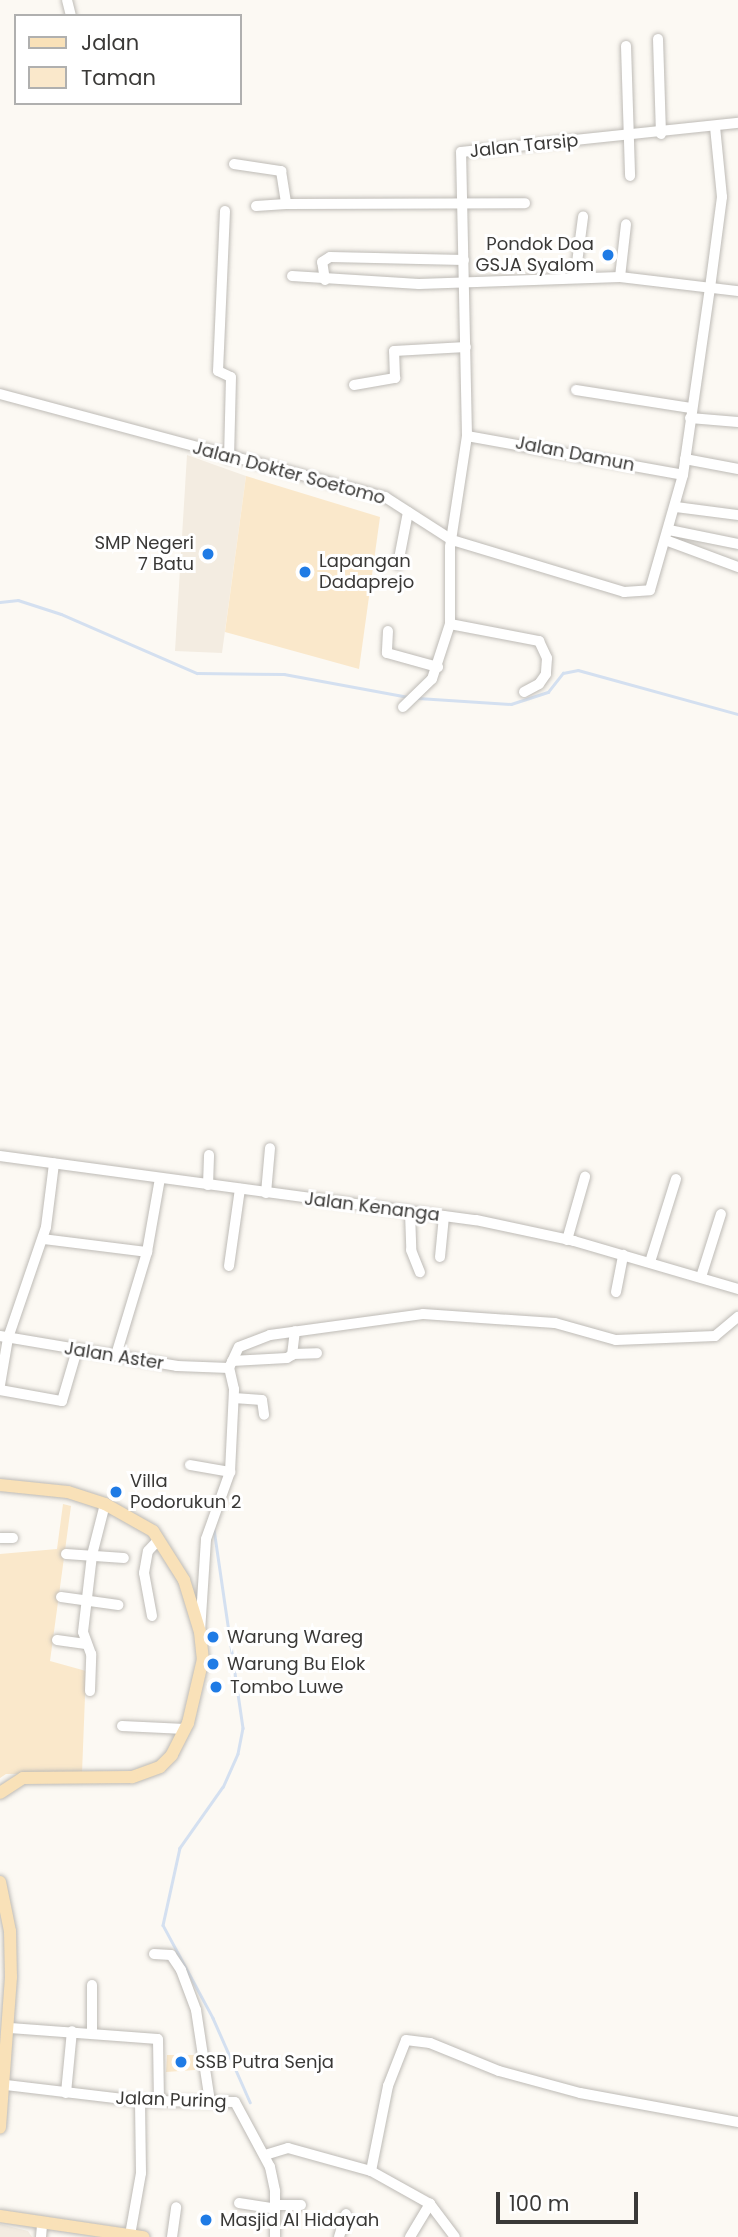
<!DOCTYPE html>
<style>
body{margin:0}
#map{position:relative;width:738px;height:2237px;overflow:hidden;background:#fcf9f3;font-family:Poppins,sans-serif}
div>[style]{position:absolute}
.built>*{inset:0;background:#f3ece1}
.green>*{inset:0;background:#fae8cb}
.stream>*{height:2.5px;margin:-1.25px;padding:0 1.25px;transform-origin:1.25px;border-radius:1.25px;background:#d4e0f0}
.roads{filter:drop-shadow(0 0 2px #bebbb6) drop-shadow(0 0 2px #bebbb6)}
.minor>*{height:10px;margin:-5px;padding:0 5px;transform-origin:5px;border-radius:5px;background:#fff}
.major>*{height:12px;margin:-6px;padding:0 6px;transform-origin:6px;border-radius:6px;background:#f9e1b8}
.dots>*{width:19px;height:19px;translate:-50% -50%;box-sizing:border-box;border:4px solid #fff;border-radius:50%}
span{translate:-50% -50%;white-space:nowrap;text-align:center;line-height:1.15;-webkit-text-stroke:6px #fff;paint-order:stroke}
.street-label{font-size:18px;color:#3a3937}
.poi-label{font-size:18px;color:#3a3937}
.right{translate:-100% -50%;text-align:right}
.left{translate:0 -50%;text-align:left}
.legend{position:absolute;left:14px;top:14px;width:228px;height:91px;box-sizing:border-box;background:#fff;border:2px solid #b0b0af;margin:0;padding:9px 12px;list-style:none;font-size:21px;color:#3a3937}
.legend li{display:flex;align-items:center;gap:14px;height:35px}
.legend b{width:35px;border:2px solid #b0b0af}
.scale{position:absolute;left:496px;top:2192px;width:142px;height:32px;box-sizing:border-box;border:4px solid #3a3937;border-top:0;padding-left:9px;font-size:21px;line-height:24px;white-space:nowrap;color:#3a3937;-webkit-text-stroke:5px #fff;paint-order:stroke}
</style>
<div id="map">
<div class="built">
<div style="clip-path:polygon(187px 455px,246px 476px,222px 653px,175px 651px)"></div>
<div style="clip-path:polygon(0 2224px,28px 2231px,32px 2237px,0 2237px)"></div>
</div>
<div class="green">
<div style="clip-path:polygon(246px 476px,380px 517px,359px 669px,225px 632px)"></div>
<div style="clip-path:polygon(63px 1504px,71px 1506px,50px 1661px,86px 1671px,82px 1773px,6px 1774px,0 1778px,0 1554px,57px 1549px)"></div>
<div style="clip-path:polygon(167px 2055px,195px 2055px,195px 2070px,166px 2072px)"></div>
</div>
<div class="stream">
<div style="left:0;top:602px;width:18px;rotate:-6deg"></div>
<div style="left:18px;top:600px;width:45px;rotate:18deg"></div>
<div style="left:61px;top:614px;width:148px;rotate:23.5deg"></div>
<div style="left:197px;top:673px;width:87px;rotate:0.7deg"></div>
<div style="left:284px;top:674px;width:126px;rotate:10.5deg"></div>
<div style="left:418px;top:698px;width:93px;rotate:3.7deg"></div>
<div style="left:511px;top:704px;width:39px;rotate:-18deg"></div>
<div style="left:548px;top:692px;width:24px;rotate:-52deg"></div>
<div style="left:563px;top:673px;width:15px;rotate:-11deg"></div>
<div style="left:578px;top:670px;width:166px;rotate:15.4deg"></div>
<div style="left:214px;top:1529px;width:201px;rotate:81.7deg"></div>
<div style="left:243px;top:1728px;width:26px;rotate:101deg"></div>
<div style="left:238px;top:1754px;width:36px;rotate:114deg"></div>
<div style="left:223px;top:1787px;width:75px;rotate:125.2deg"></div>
<div style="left:180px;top:1848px;width:79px;rotate:102.4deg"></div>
<div style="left:163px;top:1925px;width:106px;rotate:61.7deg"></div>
<div style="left:213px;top:2018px;width:92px;rotate:66.2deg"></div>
</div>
<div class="roads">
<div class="minor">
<div style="left:67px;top:0;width:16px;rotate:76deg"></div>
<div style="left:658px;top:39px;width:95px;rotate:88.2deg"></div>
<div style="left:626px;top:46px;width:130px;rotate:88.2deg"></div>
<div style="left:234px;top:164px;width:48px;rotate:8.5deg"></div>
<div style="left:281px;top:171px;width:33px;rotate:81deg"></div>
<div style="left:286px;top:204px;width:239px;rotate:-0.2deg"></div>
<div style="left:256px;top:206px;width:30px;rotate:-4deg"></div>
<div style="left:225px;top:211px;width:160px;rotate:92.5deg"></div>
<div style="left:218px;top:371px;width:14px;rotate:25deg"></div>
<div style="left:231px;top:377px;width:81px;rotate:91.4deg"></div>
<div style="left:292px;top:276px;width:127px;rotate:3.6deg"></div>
<div style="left:419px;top:284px;width:201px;rotate:-2deg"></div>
<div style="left:620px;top:277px;width:119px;rotate:6.8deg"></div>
<div style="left:620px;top:277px;width:53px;rotate:-83.5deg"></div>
<div style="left:575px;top:278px;width:62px;rotate:-82.5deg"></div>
<div style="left:325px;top:280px;width:18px;rotate:-99deg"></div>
<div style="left:322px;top:262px;width:9px;rotate:-32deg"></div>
<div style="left:330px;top:257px;width:134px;rotate:1.3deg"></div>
<div style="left:354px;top:385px;width:42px;rotate:-9.7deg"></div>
<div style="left:395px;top:378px;width:27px;rotate:-92deg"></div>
<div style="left:394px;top:351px;width:72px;rotate:-3.2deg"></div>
<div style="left:576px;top:390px;width:116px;rotate:8.9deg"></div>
<div style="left:0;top:394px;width:399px;rotate:15deg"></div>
<div style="left:385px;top:497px;width:80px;rotate:32.7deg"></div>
<div style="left:452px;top:540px;width:180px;rotate:16.8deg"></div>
<div style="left:624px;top:592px;width:26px;rotate:-4deg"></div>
<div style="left:650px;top:590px;width:120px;rotate:-74deg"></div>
<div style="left:683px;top:475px;width:189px;rotate:-81.8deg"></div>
<div style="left:710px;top:288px;width:92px;rotate:-82.5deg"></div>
<div style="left:722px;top:197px;width:70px;rotate:-95.7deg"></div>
<div style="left:690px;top:418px;width:48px;rotate:4.8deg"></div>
<div style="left:467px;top:436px;width:219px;rotate:10.2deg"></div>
<div style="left:685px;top:459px;width:54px;rotate:10.7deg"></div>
<div style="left:676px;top:507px;width:63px;rotate:7.4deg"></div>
<div style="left:669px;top:530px;width:70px;rotate:11.5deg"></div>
<div style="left:668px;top:541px;width:75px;rotate:20.4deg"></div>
<div style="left:398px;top:564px;width:53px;rotate:-79.1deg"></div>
<div style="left:450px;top:624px;width:91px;rotate:10.8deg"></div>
<div style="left:539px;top:641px;width:19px;rotate:65deg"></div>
<div style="left:547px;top:658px;width:16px;rotate:94deg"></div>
<div style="left:546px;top:674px;width:12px;rotate:125deg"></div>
<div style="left:539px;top:684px;width:17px;rotate:152deg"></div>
<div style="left:388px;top:631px;width:22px;rotate:93deg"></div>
<div style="left:387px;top:653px;width:53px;rotate:15.4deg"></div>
<div style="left:403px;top:707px;width:40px;rotate:-44deg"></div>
<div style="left:432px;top:679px;width:58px;rotate:-71.9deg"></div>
<div style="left:450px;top:624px;width:77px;rotate:-90deg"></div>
<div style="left:450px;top:547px;width:112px;rotate:-81.3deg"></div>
<div style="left:467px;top:436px;width:284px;rotate:-91.2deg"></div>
<div style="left:461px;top:152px;width:279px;rotate:-6deg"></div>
<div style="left:0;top:1156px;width:480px;rotate:7.7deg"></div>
<div style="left:476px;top:1220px;width:100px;rotate:12.1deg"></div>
<div style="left:574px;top:1241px;width:171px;rotate:16.3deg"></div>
<div style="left:208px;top:1185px;width:30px;rotate:-88deg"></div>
<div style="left:266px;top:1193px;width:45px;rotate:-84.9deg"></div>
<div style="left:410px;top:1212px;width:38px;rotate:88deg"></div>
<div style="left:411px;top:1250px;width:24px;rotate:68deg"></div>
<div style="left:43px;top:1239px;width:105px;rotate:7.1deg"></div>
<div style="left:567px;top:1240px;width:66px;rotate:-74.1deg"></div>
<div style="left:440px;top:1257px;width:41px;rotate:-84.4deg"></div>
<div style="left:650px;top:1262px;width:87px;rotate:-72.6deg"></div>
<div style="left:229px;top:1266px;width:78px;rotate:-81.9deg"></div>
<div style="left:701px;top:1277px;width:66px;rotate:-72.4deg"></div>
<div style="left:616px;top:1292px;width:38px;rotate:-79deg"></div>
<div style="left:0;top:1336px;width:180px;rotate:9.6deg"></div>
<div style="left:177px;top:1366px;width:52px;rotate:2.2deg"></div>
<div style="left:293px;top:1354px;width:24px;rotate:-2deg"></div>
<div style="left:116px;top:1355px;width:108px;rotate:-73.2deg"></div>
<div style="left:147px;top:1252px;width:75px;rotate:-80deg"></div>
<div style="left:232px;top:1361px;width:55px;rotate:-3.1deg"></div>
<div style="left:287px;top:1358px;width:6px;rotate:-31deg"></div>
<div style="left:292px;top:1355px;width:24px;rotate:-83deg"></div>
<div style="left:229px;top:1368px;width:23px;rotate:-65deg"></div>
<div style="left:239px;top:1347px;width:33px;rotate:-21deg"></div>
<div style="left:270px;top:1335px;width:154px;rotate:-7.8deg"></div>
<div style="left:423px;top:1314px;width:132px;rotate:3.9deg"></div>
<div style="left:555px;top:1323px;width:63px;rotate:15.6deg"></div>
<div style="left:616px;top:1340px;width:99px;rotate:-2.3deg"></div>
<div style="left:715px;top:1336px;width:30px;rotate:-40deg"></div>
<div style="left:0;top:1385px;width:48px;rotate:-80.3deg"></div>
<div style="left:8px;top:1338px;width:117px;rotate:-71.1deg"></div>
<div style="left:46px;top:1227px;width:64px;rotate:-82.8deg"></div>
<div style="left:0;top:1390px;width:63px;rotate:10.1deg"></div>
<div style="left:62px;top:1401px;width:53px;rotate:-73.6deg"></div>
<div style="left:234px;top:1398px;width:28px;rotate:4deg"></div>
<div style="left:262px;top:1400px;width:15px;rotate:82deg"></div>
<div style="left:190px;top:1465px;width:41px;rotate:9.9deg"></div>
<div style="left:0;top:1538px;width:13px"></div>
<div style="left:66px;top:1554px;width:58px;rotate:3.9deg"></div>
<div style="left:61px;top:1597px;width:58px;rotate:8deg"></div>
<div style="left:152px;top:1616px;width:44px;rotate:-100.5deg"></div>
<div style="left:144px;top:1573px;width:22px;rotate:-80deg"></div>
<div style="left:148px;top:1551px;width:16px;rotate:-47deg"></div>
<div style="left:200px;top:1632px;width:93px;rotate:-86.3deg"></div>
<div style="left:206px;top:1539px;width:71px;rotate:-70.3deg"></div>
<div style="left:230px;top:1472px;width:83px;rotate:-87.2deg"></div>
<div style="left:234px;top:1389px;width:22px;rotate:-103deg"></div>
<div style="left:57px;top:1640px;width:29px;rotate:8deg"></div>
<div style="left:90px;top:1691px;width:37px;rotate:-88deg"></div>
<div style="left:91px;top:1654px;width:23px;rotate:-110deg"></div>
<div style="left:83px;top:1632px;width:78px;rotate:-83.3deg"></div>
<div style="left:92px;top:1555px;width:53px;rotate:-75.7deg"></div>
<div style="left:122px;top:1726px;width:63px;rotate:2.7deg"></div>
<div style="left:154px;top:1954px;width:17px;rotate:3deg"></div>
<div style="left:171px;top:1955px;width:18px;rotate:56deg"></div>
<div style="left:181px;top:1970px;width:43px;rotate:69.4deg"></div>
<div style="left:196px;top:2010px;width:92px;rotate:81.3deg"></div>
<div style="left:92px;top:1985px;width:48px;rotate:90deg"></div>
<div style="left:10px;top:2028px;width:148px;rotate:4.3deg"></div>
<div style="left:158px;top:2039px;width:63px;rotate:89.1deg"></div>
<div style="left:6px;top:2085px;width:135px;rotate:6.8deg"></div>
<div style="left:140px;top:2101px;width:95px;rotate:0.6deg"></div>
<div style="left:235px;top:2102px;width:74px;rotate:61.7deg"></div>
<div style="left:270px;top:2167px;width:25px;rotate:78deg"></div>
<div style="left:275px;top:2191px;width:46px;rotate:90deg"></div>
<div style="left:66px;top:2093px;width:62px;rotate:-84.5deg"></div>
<div style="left:265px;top:2155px;width:24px;rotate:-17deg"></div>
<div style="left:288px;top:2148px;width:86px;rotate:15.5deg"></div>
<div style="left:371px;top:2171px;width:68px;rotate:29.2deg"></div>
<div style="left:430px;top:2204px;width:41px;rotate:52.9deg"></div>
<div style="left:371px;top:2171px;width:87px;rotate:-78.7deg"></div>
<div style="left:388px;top:2086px;width:49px;rotate:-68.6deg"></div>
<div style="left:406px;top:2040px;width:24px;rotate:7deg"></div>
<div style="left:430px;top:2043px;width:74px;rotate:22.1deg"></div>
<div style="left:499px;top:2071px;width:84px;rotate:15.2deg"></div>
<div style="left:580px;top:2093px;width:161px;rotate:10.4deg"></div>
<div style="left:239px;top:2203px;width:37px;rotate:9deg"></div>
<div style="left:276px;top:2205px;width:25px"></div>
<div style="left:130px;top:2235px;width:63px;rotate:-79.9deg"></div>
<div style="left:141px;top:2173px;width:72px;rotate:-90.8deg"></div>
<div style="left:41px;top:2237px;width:11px;rotate:-85deg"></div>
<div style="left:172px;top:2237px;width:30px;rotate:-82deg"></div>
<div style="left:339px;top:2237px;width:24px;rotate:-73deg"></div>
<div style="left:410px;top:2237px;width:39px;rotate:-59deg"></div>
</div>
<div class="major">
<div style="left:0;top:1485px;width:68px;rotate:5.9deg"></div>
<div style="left:68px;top:1492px;width:39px;rotate:18deg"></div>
<div style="left:105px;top:1504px;width:55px;rotate:29.4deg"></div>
<div style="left:153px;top:1531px;width:58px;rotate:57.7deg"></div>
<div style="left:184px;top:1580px;width:54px;rotate:72.9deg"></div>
<div style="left:200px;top:1632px;width:27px;rotate:84deg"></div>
<div style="left:203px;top:1659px;width:66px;rotate:103.2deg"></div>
<div style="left:188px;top:1723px;width:36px;rotate:117deg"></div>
<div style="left:172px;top:1755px;width:17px;rotate:135deg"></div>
<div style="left:160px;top:1767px;width:30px;rotate:160deg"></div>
<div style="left:132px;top:1777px;width:109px;rotate:179.5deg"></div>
<div style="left:23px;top:1778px;width:27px;rotate:147deg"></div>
<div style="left:0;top:1882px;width:50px;rotate:78.5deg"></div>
<div style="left:10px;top:1931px;width:46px;rotate:88.8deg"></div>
<div style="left:11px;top:1977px;width:151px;rotate:94.2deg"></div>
<div style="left:0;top:2216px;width:145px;rotate:8.4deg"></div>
</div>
</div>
<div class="dots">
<div style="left:608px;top:255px;background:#1f7be5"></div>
<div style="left:208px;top:554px;background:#1f7be5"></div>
<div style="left:305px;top:572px;background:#1f7be5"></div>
<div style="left:116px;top:1492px;background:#1f7be5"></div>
<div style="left:213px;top:1637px;background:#1f7be5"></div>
<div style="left:213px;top:1664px;background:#1f7be5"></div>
<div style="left:216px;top:1687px;background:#1f7be5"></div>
<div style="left:181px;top:2062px;background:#1f7be5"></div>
<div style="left:206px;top:2220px;background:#1f7be5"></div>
</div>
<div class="street-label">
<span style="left:524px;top:146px;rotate:-6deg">Jalan Tarsip</span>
<span style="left:575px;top:454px;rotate:11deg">Jalan Damun</span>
<span style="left:289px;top:473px;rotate:15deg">Jalan Dokter Soetomo</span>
<span style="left:372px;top:1207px;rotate:7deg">Jalan Kenanga</span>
<span style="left:114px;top:1356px;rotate:9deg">Jalan Aster</span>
<span style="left:171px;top:2100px;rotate:2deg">Jalan Puring</span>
</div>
<div class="poi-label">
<span class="right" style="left:594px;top:255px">Pondok Doa<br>GSJA Syalom</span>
<span class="right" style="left:194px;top:554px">SMP Negeri<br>7 Batu</span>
<span class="left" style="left:319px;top:572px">Lapangan<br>Dadaprejo</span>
<span class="left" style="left:130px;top:1492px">Villa<br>Podorukun 2</span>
<span class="left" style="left:227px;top:1637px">Warung Wareg</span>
<span class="left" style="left:227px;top:1664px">Warung Bu Elok</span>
<span class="left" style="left:230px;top:1687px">Tombo Luwe</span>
<span class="left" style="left:195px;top:2062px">SSB Putra Senja</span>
<span class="left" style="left:220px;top:2220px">Masjid Al Hidayah</span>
</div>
<ul class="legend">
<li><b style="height:9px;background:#f9e1b8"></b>Jalan</li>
<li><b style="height:19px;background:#fae8cb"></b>Taman</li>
</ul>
<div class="scale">100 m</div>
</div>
